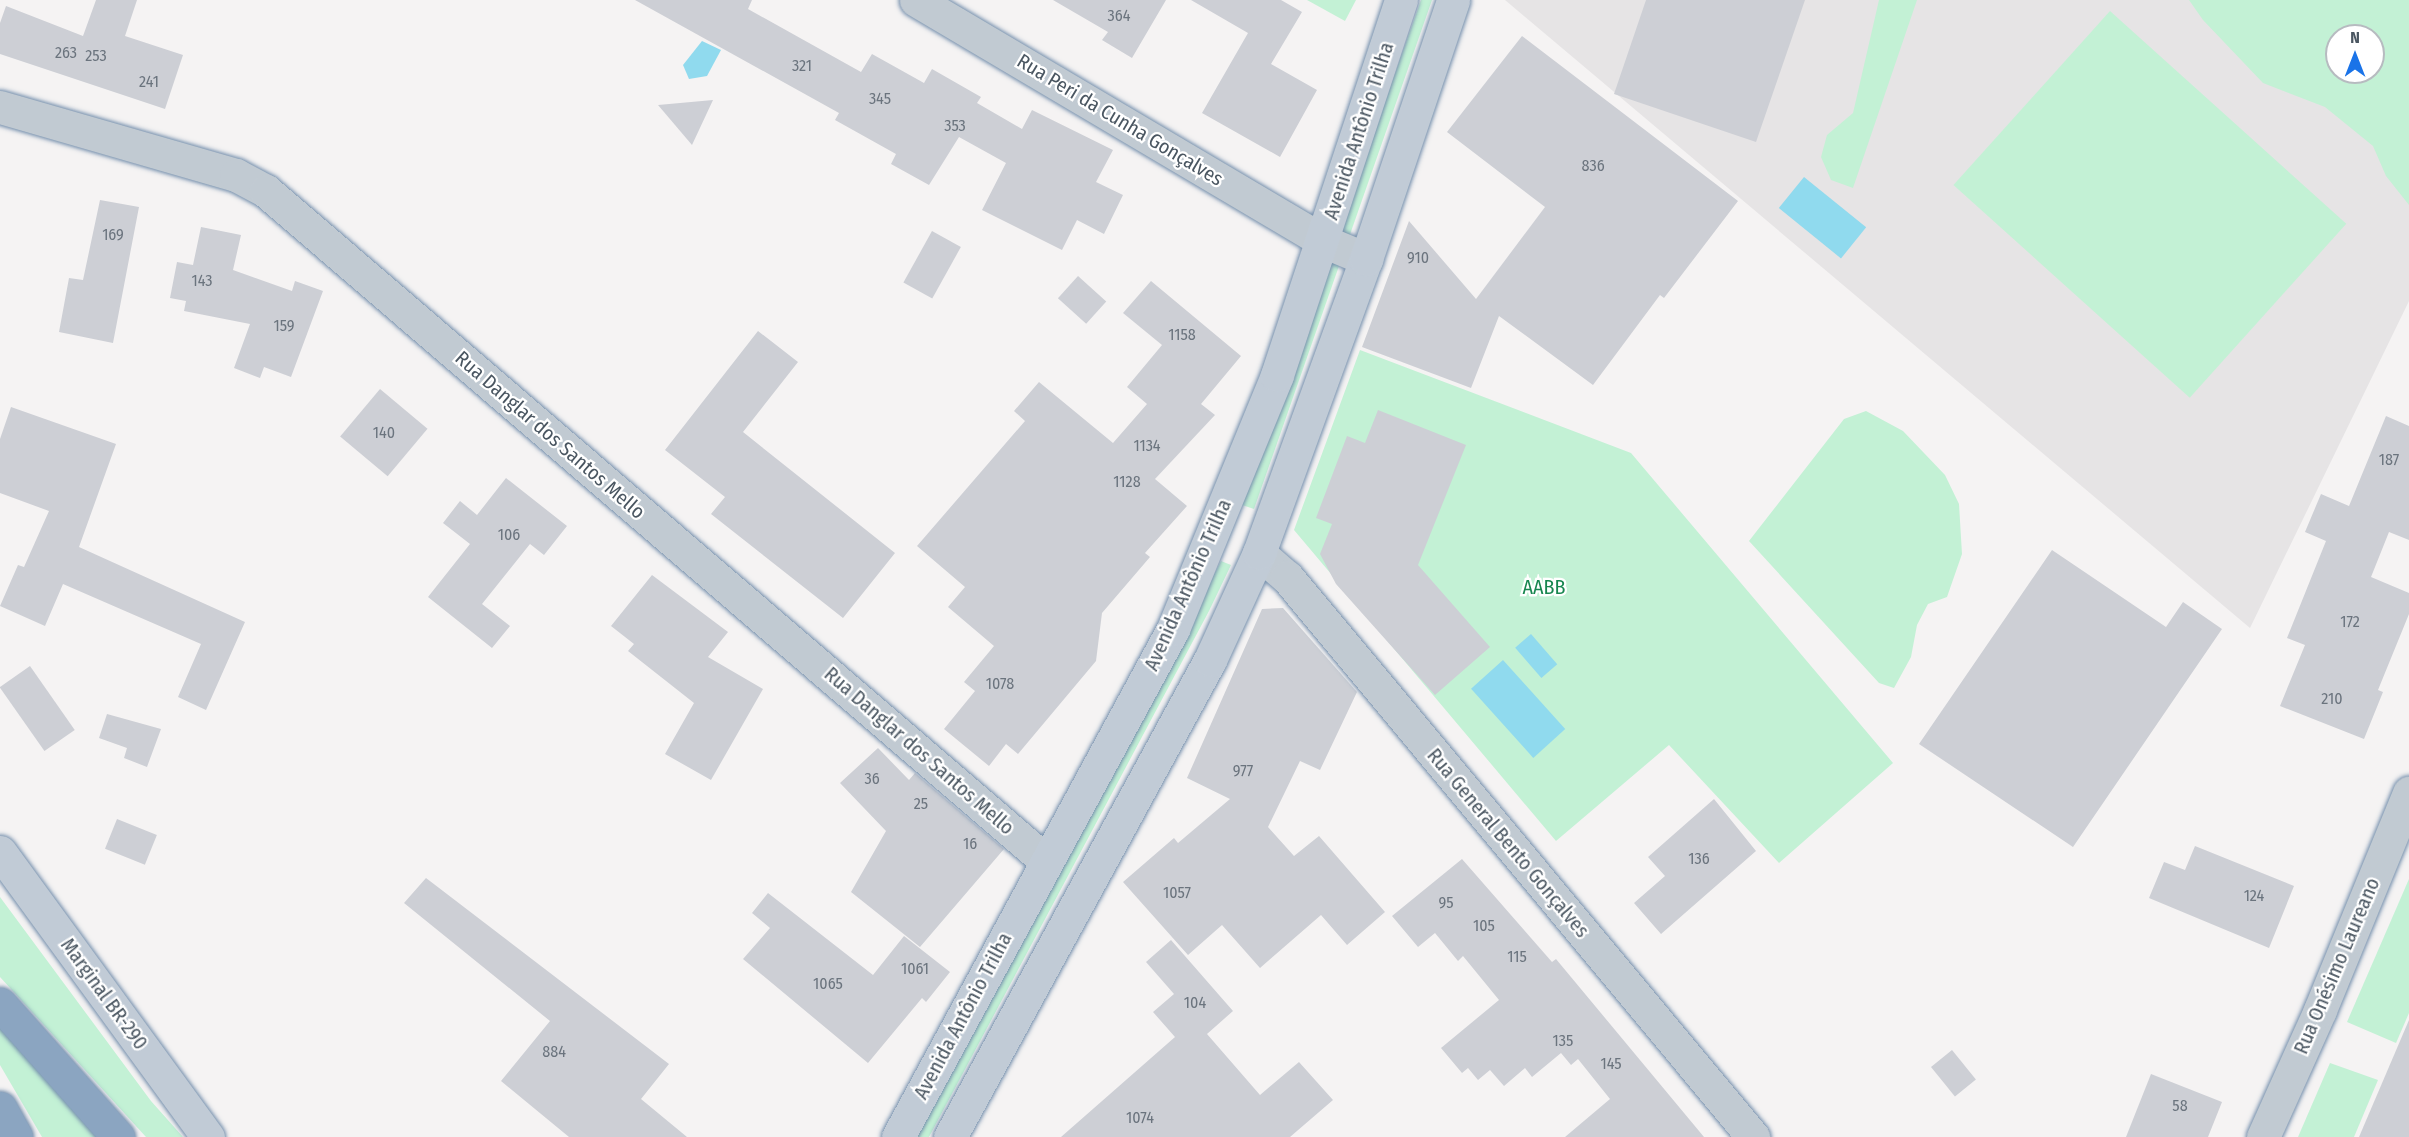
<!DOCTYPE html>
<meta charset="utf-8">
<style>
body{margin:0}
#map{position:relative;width:2409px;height:1137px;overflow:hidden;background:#f5f3f3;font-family:"Fira Sans Condensed",sans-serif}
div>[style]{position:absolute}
.education>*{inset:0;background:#e6e4e5}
.green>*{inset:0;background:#c3f1d5;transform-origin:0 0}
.water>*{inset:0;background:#90daee;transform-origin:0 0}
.building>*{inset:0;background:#cdcfd5;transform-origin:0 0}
.roads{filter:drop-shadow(0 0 2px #7690ad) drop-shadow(0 0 2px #7690ad)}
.street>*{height:33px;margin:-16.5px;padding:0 16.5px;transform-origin:16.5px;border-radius:16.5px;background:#c1cad2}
.secondary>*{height:33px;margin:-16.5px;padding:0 16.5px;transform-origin:16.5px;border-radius:16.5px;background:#c1cbd6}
.highway>*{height:33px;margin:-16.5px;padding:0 16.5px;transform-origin:16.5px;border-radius:16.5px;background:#8ba5c1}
span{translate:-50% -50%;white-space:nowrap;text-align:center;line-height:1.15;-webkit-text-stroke:4.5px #fff;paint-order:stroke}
.number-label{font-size:16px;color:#6b747e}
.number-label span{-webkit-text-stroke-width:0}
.street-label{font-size:20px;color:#4a5661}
.park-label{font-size:20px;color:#17864f}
.north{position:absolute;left:2325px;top:24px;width:60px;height:60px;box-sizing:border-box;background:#fff;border:2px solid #b7bbc0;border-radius:50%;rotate:0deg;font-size:16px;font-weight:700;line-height:24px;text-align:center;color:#4a5661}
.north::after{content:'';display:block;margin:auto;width:21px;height:27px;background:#1a73e8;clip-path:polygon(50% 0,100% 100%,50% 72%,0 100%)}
</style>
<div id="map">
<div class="education">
<div style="clip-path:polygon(1505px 0,2264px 0,2337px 72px,2409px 131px,2409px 301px,2250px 628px)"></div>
</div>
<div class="green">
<div style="clip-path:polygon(1307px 0,1356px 0,1345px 21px)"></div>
<div style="clip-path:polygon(1421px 0,1432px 0,1254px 509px,1242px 505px)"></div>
<div style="clip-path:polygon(1879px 0,1917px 0,1853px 188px,1831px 180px,1821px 157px,1827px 135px,1853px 113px)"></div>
<div style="clip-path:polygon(evenodd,2189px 0,2409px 0,2409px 205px,2386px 176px,2373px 146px,2325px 107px,2263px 83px,2203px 20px,2189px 0,2337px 36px,2373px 36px,2373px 72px,2337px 72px,2337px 36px)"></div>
<div style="left:2110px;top:11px;width:318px;height:234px;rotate:42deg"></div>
<div style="clip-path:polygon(1360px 350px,1631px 453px,1893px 763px,1779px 863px,1669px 745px,1556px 841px,1294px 530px)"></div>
<div style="clip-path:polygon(1866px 411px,1903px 431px,1945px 475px,1959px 504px,1962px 554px,1947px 597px,1928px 604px,1917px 625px,1911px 657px,1894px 688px,1879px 683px,1749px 541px,1844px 419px)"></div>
<div style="clip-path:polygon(1221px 561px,1231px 565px,1209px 611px,929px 1137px,915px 1137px,1105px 787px)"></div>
<div style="clip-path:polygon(2409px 879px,2409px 1013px,2396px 1043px,2347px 1022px)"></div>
<div style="clip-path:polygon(0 897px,151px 1101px,183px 1137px,146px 1137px,0 977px)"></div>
<div style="clip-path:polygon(0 1021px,107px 1137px,42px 1137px,0 1065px)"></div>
<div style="clip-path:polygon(2330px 1063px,2378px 1080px,2354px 1137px,2298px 1137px)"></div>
</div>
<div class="water">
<div style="clip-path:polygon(702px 41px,721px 50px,707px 76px,689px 79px,683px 65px)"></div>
<div style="left:1804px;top:177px;width:80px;height:40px;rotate:39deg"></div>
<div style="left:1531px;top:634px;width:40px;height:21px;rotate:49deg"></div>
<div style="left:1503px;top:660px;width:93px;height:43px;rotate:48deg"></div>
</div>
<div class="building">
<div style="clip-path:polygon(96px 0,137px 0,125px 36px,183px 55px,165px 109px,0 54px,0 23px,6px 6px,83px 36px)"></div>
<div style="clip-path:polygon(635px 0,752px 0,748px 9px,861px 72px,872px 54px,924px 83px,932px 69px,981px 97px,977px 103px,1022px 129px,1032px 110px,1113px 150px,1096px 182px,1123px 195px,1104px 234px,1077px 220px,1062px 250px,982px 210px,1006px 163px,959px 137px,929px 185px,891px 164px,896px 154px,835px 120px,839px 113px)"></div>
<div style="clip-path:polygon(1053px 0,1166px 0,1132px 58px,1102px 40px,1108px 32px)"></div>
<div style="clip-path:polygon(1191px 0,1281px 0,1302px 12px,1271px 64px,1317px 90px,1280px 157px,1202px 113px,1248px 33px)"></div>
<div style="clip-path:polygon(1646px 0,1805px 0,1756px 142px,1614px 94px)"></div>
<div style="clip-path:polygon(1522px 36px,1738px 201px,1664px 298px,1660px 295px,1593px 385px,1499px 316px,1471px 388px,1362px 347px,1409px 221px,1476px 299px,1545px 207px,1447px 132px)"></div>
<div style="clip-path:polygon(713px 100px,692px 145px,658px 105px)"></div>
<div style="clip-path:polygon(100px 200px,139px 207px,113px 343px,59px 332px,69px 278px,83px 280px)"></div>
<div style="clip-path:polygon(201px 227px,241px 235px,233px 270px,292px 291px,295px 281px,323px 291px,291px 377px,264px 367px,260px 378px,234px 368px,250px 324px,184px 311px,186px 301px,170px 298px,177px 262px,193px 265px)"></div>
<div style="left:932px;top:231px;width:33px;height:59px;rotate:29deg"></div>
<div style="left:1078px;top:276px;width:38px;height:30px;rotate:42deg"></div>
<div style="clip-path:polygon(1151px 281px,1241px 356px,1201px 404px,1215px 415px,1155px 479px,1187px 506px,1145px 553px,1150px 557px,1102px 613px,1096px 661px,1018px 754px,1006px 744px,989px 766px,944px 729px,975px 691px,964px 682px,994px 646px,948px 607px,965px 587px,917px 546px,1025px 421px,1014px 411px,1039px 382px,1113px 443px,1147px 404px,1127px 387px,1162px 345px,1123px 313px)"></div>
<div style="clip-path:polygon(758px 331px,798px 362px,743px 432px,895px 553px,843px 618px,711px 514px,725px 497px,665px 450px)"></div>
<div style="left:380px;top:389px;width:62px;height:62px;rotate:40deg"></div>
<div style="clip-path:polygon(11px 407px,116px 444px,79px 547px,245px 622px,206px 710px,178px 697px,201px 644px,63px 584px,45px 626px,0 606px,18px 565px,24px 567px,49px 511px,0 493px,0 439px)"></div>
<div style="clip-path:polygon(1378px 410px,1466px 445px,1418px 565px,1490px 647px,1435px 695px,1336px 584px,1320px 554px,1332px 524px,1316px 518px,1347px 436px,1365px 443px)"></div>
<div style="clip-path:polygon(2386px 416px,2409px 426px,2409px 540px,2389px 532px,2371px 577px,2409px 593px,2409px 614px,2378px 690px,2383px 692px,2364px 739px,2280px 706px,2305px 645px,2287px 638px,2326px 541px,2305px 532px,2321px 494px,2349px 506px)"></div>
<div style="clip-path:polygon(506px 478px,567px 526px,544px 555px,530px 544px,482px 604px,510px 626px,492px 648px,428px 597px,470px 544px,443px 523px,460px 501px,477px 515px)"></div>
<div style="clip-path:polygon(2052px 550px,2166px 627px,2183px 602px,2222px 629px,2073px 847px,1919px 744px)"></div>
<div style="clip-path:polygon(652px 575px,728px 632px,708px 657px,763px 689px,711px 780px,665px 754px,694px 703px,628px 651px,634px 644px,611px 626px)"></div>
<div style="clip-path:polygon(1283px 608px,1357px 692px,1320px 770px,1300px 761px,1268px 827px,1294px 856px,1319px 836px,1385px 912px,1347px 945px,1321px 915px,1260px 968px,1222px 925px,1188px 955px,1123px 882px,1174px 838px,1178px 843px,1230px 799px,1187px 778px,1262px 609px)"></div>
<div style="left:30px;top:666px;width:78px;height:37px;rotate:55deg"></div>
<div style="clip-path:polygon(107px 714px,161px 729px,147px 767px,124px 758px,127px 748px,99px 738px)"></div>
<div style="clip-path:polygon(878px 748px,909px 780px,915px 773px,1004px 849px,920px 947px,851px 892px,886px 831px,840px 783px)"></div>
<div style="clip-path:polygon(1714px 799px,1756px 851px,1661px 934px,1634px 903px,1665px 876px,1648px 857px)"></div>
<div style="left:117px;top:819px;width:43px;height:32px;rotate:22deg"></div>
<div style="clip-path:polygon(2195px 846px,2294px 886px,2269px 948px,2149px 898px,2164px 862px,2185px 870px)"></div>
<div style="clip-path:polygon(1462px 859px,1552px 962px,1556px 959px,1704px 1137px,1565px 1137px,1610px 1099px,1578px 1059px,1571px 1065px,1561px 1053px,1532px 1077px,1525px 1068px,1504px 1086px,1490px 1070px,1478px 1080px,1468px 1068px,1462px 1073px,1441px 1048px,1499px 1000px,1463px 956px,1458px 961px,1435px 933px,1418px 947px,1392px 916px)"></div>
<div style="clip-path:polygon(426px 878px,669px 1064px,641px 1099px,687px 1137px,569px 1137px,501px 1081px,550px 1021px,404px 903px)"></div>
<div style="clip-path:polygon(768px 893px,873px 975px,904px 936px,950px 972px,926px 1002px,922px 998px,868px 1063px,743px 959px,770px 928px,752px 913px)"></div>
<div style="clip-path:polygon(1171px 940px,1233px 1011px,1207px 1034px,1260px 1095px,1299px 1062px,1333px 1100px,1290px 1137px,1061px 1137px,1175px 1037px,1153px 1012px,1174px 994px,1146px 962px)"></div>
<div style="clip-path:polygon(2409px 1020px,2409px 1137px,2359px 1137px)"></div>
<div style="left:1952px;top:1050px;width:38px;height:27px;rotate:51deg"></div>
<div style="clip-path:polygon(2151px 1074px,2222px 1102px,2208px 1137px,2126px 1137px)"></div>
</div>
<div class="roads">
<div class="street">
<div style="left:916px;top:0;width:473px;rotate:30.6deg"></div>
<div style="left:1323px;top:241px;width:47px;rotate:22.7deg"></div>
<div style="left:0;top:107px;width:246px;rotate:16.1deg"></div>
<div style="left:236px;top:175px;width:34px;rotate:28deg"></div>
<div style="left:266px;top:191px;width:1028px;rotate:40.66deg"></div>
<div style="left:1259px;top:553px;width:37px;rotate:41deg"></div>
<div style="left:1287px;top:577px;width:729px;rotate:50.23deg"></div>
<div style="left:2263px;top:1137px;width:139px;rotate:-65.8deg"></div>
<div style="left:2320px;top:1010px;width:235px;rotate:-67.7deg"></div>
</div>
<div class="secondary">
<div style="left:0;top:852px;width:353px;rotate:53.9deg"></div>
<div style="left:898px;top:1137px;width:578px;rotate:-61.57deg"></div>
<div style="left:1173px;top:629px;width:274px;rotate:-67.7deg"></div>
<div style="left:1277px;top:375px;width:395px;rotate:-71.7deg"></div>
<div style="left:950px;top:1137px;width:543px;rotate:-61.41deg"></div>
<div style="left:1210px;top:660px;width:118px;rotate:-65.4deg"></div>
<div style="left:1259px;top:553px;width:313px;rotate:-70deg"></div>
<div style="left:1366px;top:259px;width:273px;rotate:-71.4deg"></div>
</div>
<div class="highway">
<div style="left:0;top:1004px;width:178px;rotate:48.4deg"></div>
<div style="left:0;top:1108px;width:33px;rotate:61deg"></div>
</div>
</div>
<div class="number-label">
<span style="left:1119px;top:16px">364</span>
<span style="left:66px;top:53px">263</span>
<span style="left:96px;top:56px">253</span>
<span style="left:802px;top:66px">321</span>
<span style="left:149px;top:82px">241</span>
<span style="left:880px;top:99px">345</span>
<span style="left:955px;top:126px">353</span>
<span style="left:1593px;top:166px">836</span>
<span style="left:113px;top:235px">169</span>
<span style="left:1418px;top:258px">910</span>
<span style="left:202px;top:281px">143</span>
<span style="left:284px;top:326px">159</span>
<span style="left:1182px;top:335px">1158</span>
<span style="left:384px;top:433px">140</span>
<span style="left:1147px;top:446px">1134</span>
<span style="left:2389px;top:460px">187</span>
<span style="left:1127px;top:482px">1128</span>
<span style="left:509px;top:535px">106</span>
<span style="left:2350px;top:622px">172</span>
<span style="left:1000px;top:684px">1078</span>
<span style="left:2332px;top:699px">210</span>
<span style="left:1243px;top:771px">977</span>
<span style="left:872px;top:779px">36</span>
<span style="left:921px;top:804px">25</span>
<span style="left:970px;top:844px">16</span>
<span style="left:1699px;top:859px">136</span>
<span style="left:1177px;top:893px">1057</span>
<span style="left:2254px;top:896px">124</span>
<span style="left:1446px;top:903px">95</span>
<span style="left:1484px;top:926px">105</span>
<span style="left:1517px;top:957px">115</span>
<span style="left:915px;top:969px">1061</span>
<span style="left:828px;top:984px">1065</span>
<span style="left:1195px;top:1003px">104</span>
<span style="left:1563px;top:1041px">135</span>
<span style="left:554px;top:1052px">884</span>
<span style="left:1611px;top:1064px">145</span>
<span style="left:2180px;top:1106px">58</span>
<span style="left:1140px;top:1118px">1074</span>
</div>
<div class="street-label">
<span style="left:1120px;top:120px;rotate:31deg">Rua Peri da Cunha Gonçalves</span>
<span style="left:1359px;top:131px;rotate:-72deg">Avenida Antônio Trilha</span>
<span style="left:550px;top:435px;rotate:41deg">Rua Danglar dos Santos Mello</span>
<span style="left:1188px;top:585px;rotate:-66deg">Avenida Antônio Trilha</span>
<span style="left:919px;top:751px;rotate:41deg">Rua Danglar dos Santos Mello</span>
<span style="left:1508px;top:843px;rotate:50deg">Rua General Bento Gonçalves</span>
<span style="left:2337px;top:966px;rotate:-67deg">Rua Onésimo Laureano</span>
<span style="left:104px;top:994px;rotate:54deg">Marginal BR-290</span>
<span style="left:963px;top:1016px;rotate:-62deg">Avenida Antônio Trilha</span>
</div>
<div class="park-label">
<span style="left:1544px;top:587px">AABB</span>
</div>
<div class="north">N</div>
</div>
